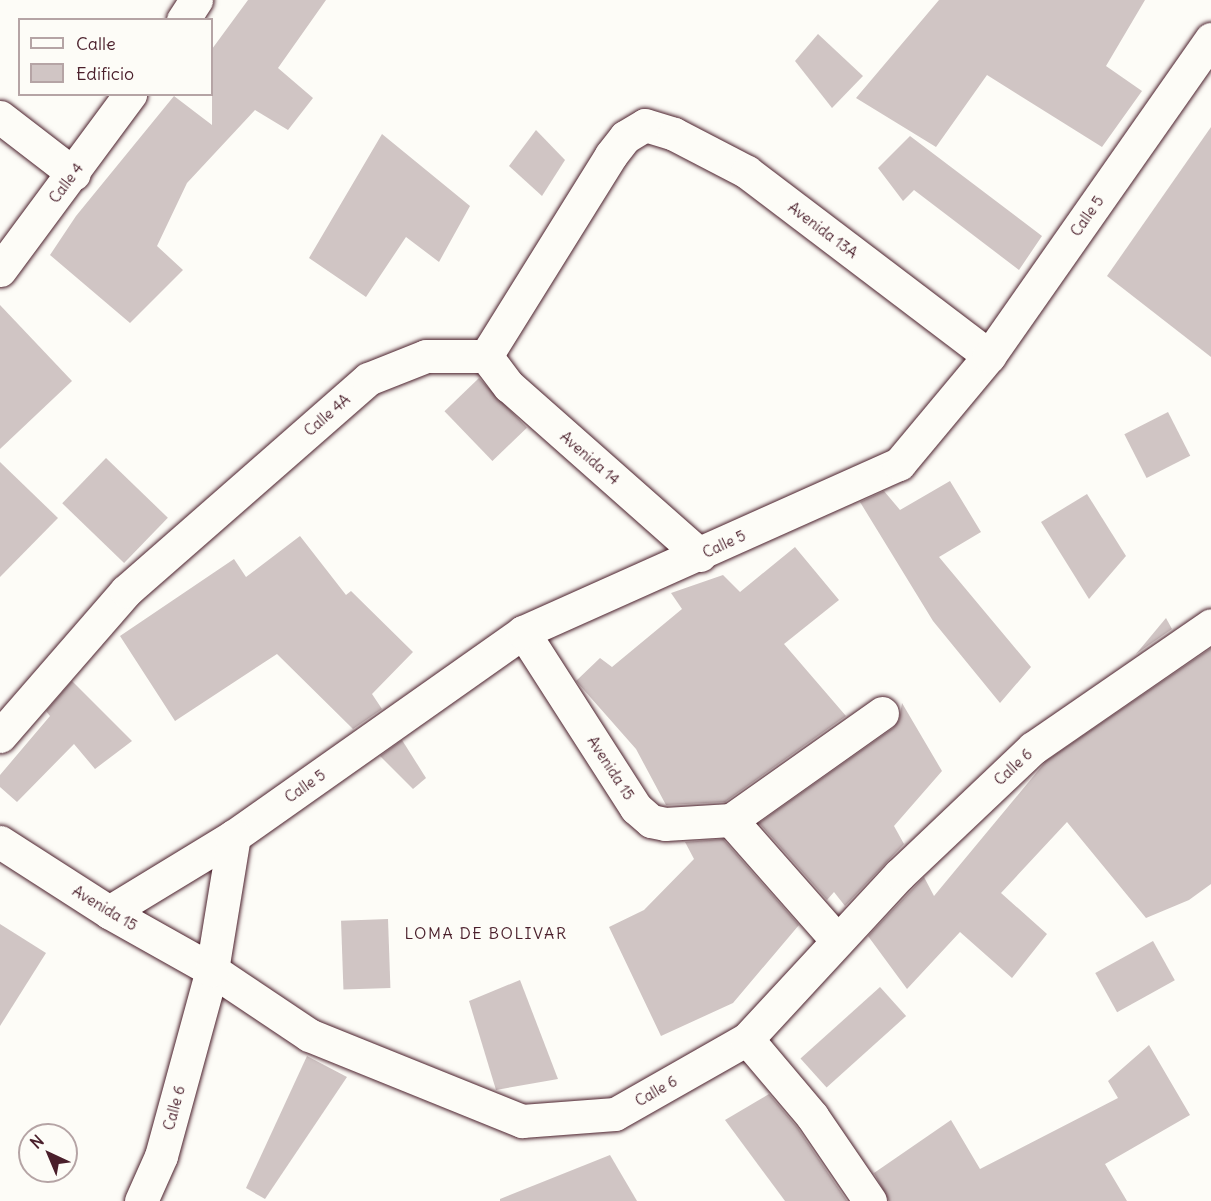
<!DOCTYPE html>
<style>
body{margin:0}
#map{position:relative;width:1211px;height:1201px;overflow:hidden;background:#fdfcf7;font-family:Delius,sans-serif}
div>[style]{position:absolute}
.building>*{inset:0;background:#d0c5c4;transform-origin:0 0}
.roads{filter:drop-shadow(0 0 2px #4a1f2b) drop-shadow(0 0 2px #4a1f2b)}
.minor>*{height:33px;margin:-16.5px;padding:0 16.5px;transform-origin:16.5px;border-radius:16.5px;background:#fdfcf7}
span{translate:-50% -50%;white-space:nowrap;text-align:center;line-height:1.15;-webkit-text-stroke:6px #fdfcf7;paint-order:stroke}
.street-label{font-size:15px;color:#4a1f2b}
.neighbourhood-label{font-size:16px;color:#4a1f2b;letter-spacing:1.5px}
.legend{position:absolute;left:18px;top:18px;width:195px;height:78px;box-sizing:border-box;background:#fdfcf7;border:2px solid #b5a4a5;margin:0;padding:8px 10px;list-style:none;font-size:18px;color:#4a1f2b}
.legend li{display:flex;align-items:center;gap:12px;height:30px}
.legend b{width:30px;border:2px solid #b5a4a5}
.north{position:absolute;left:18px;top:1123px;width:60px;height:60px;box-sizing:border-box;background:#fdfcf7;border:2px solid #b5a4a5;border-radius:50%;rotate:316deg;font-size:16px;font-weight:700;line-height:24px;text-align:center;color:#4a1f2b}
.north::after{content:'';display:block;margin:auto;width:21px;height:27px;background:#4a1f2b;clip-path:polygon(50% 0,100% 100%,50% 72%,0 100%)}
</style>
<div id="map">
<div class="building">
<div style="clip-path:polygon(248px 0,326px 0,278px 68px,313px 98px,288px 130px,255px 110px,187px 183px,157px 246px,183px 270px,130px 323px,50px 255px,76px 216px,174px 96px,212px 125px,212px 49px)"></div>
<div style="clip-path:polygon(939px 0,1145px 0,1106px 66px,1142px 91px,1102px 147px,987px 75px,936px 147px,856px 98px)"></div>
<div style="clip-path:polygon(818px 34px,863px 76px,832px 108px,795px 61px)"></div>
<div style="clip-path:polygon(1211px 127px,1211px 357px,1107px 276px)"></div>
<div style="clip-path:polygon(536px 130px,565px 160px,542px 196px,509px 166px)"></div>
<div style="clip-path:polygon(382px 134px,470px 206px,439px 262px,406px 237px,366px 297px,309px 258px)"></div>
<div style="clip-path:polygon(910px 136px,1042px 236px,1019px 270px,914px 190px,903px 201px,878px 168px)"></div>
<div style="clip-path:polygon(0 305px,72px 381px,0 449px)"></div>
<div style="left:479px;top:378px;width:69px;height:48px;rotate:46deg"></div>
<div style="left:1168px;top:412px;width:49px;height:49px;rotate:63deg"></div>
<div style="left:106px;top:458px;width:86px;height:63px;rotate:44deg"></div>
<div style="clip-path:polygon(0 462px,58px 518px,0 577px)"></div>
<div style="clip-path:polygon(950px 481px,981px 532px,939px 557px,1031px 667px,1000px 703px,933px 621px,860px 502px,884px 491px,900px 510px)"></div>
<div style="clip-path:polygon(1087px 494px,1126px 556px,1089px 599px,1041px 522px)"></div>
<div style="clip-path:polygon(300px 536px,346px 595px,351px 591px,413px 652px,372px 694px,382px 709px,353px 729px,277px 654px,175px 721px,120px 636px,234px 559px,246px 577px)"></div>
<div style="clip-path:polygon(795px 547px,839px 600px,784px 644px,846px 716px,725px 802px,666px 805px,636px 749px,576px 681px,600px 658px,612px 667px,682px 609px,671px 593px,723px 575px,740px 592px)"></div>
<div style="clip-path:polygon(1166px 618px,1172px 629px,1136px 654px)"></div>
<div style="clip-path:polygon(1211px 648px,1211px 884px,1189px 900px,1146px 918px,1067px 822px,1001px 893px,1047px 934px,1012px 978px,960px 932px,907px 989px,868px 936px,924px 877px,934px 896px,1046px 761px)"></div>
<div style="clip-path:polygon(72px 681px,132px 741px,95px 769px,74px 744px,17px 802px,0 787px,0 775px,50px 716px,46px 711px)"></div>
<div style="clip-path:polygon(902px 703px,942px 771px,894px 826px,904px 844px,845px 906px,834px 892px,827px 900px,759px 823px,893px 728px,899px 720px)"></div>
<div style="clip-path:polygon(402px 740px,426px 778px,413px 789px,380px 756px)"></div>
<div style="clip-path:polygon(723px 839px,799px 925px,733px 1003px,661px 1036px,609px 927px,644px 910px,694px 859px,685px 842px)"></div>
<div style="left:388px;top:919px;width:69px;height:47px;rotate:88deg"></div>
<div style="clip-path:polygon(0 924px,46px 953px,0 1026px)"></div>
<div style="left:1153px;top:941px;width:45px;height:66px;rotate:61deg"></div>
<div style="clip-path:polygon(520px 980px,558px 1079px,496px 1090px,469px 1001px)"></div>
<div style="left:880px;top:987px;width:39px;height:107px;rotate:48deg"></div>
<div style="clip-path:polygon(1149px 1045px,1190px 1115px,1105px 1164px,1127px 1201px,889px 1201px,874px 1173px,951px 1120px,980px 1169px,1118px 1098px,1108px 1081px)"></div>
<div style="clip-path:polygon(307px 1056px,347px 1077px,265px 1199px,246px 1188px)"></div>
<div style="clip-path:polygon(769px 1094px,797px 1127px,847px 1201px,785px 1201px,725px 1120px)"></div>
<div style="clip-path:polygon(610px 1155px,637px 1201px,500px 1201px,500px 1199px)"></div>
</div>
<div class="roads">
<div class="minor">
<div style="left:183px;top:20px;width:24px;rotate:-57deg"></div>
<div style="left:0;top:117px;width:93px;rotate:37.6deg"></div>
<div style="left:0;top:270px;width:219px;rotate:-53.5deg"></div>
<div style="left:486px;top:356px;width:38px;rotate:53deg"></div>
<div style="left:509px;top:386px;width:255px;rotate:41.5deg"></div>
<div style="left:523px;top:632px;width:209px;rotate:57.3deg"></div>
<div style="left:636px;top:808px;width:20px;rotate:41deg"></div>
<div style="left:651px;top:821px;width:14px;rotate:12deg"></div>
<div style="left:665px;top:824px;width:66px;rotate:-3.5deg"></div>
<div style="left:731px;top:820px;width:159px;rotate:48.6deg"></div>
<div style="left:0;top:736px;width:192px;rotate:-49deg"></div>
<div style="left:126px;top:591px;width:322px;rotate:-41.2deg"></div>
<div style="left:368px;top:379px;width:62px;rotate:-21.6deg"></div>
<div style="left:426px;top:356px;width:60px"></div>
<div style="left:486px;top:356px;width:237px;rotate:-58.1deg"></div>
<div style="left:611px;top:155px;width:23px;rotate:-52deg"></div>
<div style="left:625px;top:137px;width:23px;rotate:-31deg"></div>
<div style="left:645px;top:125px;width:30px;rotate:17deg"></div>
<div style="left:674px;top:134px;width:82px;rotate:27.5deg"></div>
<div style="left:747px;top:172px;width:304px;rotate:37.2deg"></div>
<div style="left:731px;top:820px;width:185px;rotate:-35.3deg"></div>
<div style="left:0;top:842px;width:130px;rotate:32.7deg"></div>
<div style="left:109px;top:912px;width:118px;rotate:29.4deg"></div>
<div style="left:212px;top:970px;width:117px;rotate:33.8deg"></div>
<div style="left:309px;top:1035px;width:230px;rotate:22deg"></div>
<div style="left:522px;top:1121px;width:93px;rotate:-4.3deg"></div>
<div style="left:615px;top:1114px;width:152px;rotate:-29.6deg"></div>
<div style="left:747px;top:1039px;width:225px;rotate:-47.2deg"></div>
<div style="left:900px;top:874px;width:183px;rotate:-43.5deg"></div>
<div style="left:1033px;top:748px;width:216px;rotate:-34.6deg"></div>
<div style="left:109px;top:912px;width:146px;rotate:-31.3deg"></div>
<div style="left:234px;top:836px;width:354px;rotate:-35.2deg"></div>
<div style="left:523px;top:632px;width:412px;rotate:-24.1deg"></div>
<div style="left:899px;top:464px;width:141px;rotate:-50.2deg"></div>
<div style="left:989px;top:356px;width:387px;rotate:-55deg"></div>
<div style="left:747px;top:1039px;width:101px;rotate:49.8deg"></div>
<div style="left:812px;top:1116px;width:103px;rotate:55.7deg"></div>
<div style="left:141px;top:1201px;width:49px;rotate:-66deg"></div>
<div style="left:161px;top:1156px;width:193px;rotate:-74.7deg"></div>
<div style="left:212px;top:970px;width:136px;rotate:-80.7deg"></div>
</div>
</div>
<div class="street-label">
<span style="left:66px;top:183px;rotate:-53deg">Calle 4</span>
<span style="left:1087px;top:216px;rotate:-55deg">Calle 5</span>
<span style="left:823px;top:230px;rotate:37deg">Avenida 13A</span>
<span style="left:327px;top:415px;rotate:-41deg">Calle 4A</span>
<span style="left:590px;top:458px;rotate:41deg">Avenida 14</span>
<span style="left:724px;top:544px;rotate:-25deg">Calle 5</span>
<span style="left:1013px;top:767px;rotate:-43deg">Calle 6</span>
<span style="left:611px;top:768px;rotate:57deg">Avenida 15</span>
<span style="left:305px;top:786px;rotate:-35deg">Calle 5</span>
<span style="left:105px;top:908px;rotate:31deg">Avenida 15</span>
<span style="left:656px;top:1091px;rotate:-30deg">Calle 6</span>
<span style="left:174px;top:1108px;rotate:-75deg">Calle 6</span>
</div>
<div class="neighbourhood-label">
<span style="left:486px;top:933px">LOMA DE BOLIVAR</span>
</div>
<ul class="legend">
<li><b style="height:8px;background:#fdfcf7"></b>Calle</li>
<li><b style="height:16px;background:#d0c5c4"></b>Edificio</li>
</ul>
<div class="north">N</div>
</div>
